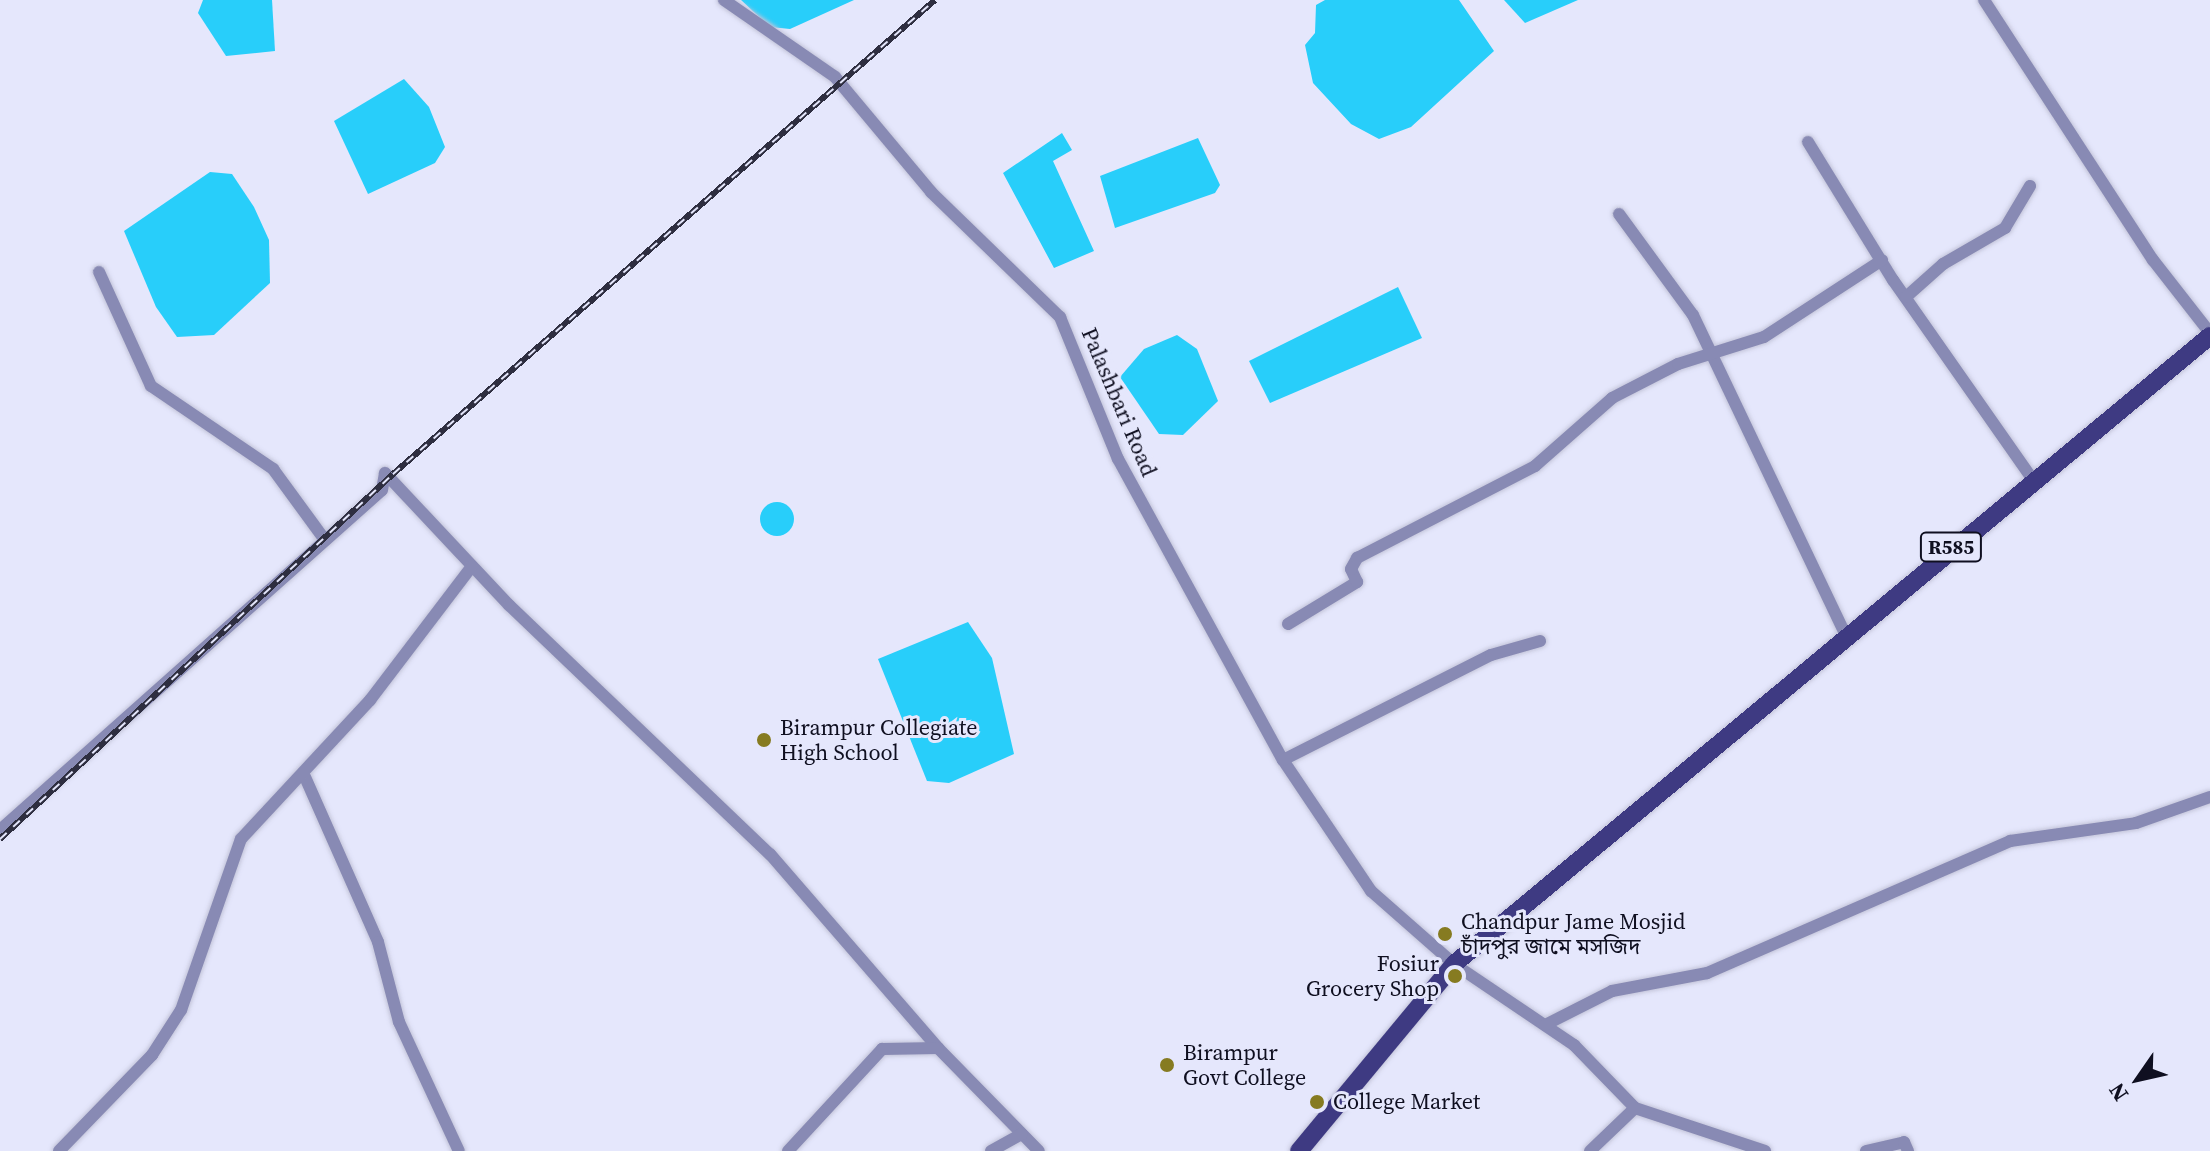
<!DOCTYPE html>
<meta charset="utf-8">
<style>
body{margin:0}
#map{position:relative;width:2210px;height:1151px;overflow:hidden;background:#e5e7fc;font-family:"Source Serif 4","Noto Sans Bengali",serif}
div>[style]{position:absolute}
.water>*{inset:0;background:#28cefa}
.round{border-radius:50%}
.roads{filter:drop-shadow(0 0 2px #c3c4d9) drop-shadow(0 0 2px #c3c4d9)}
.street>*{height:12px;margin:-6px;padding:0 6px;transform-origin:6px;border-radius:6px;background:#888ab4}
.primary>*{height:18px;margin:-9px;padding:0 9px;transform-origin:9px;border-radius:9px;background:#3e3a82}
.rail>*{height:6px;margin-top:-3px;transform-origin:0;background:repeating-linear-gradient(90deg,#e5e7fc 0 9px,#2e2e40 0 18px);box-sizing:border-box;border-block:2px solid #2e2e40}
.dots>*{width:22px;height:22px;translate:-50% -50%;box-sizing:border-box;border:4px solid #e5e7fc;border-radius:50%}
span{translate:-50% -50%;white-space:nowrap;text-align:center;line-height:1.15;-webkit-text-stroke:6px #e5e7fc;paint-order:stroke}
.shield-label span{padding:2px 6px;background:#e5e7fc;border:2px solid;border-radius:6px;-webkit-text-stroke-width:0}
.shield-label{font-size:20px;color:#0f0f20;font-weight:700}
.street-label{font-size:22px;color:#0f0f20}
.poi-label{font-size:22px;color:#0f0f20}
.left{translate:0 -50%;text-align:left}
.right{translate:-100% -50%;text-align:right}
.north{position:absolute;left:2098px;top:1039px;width:80px;height:80px;-webkit-text-stroke:6px #e5e7fc;paint-order:stroke;rotate:236deg;font-size:22px;font-weight:700;line-height:32px;text-align:center;color:#0f0f20}
.north::after{content:'';display:block;margin:auto;width:28px;height:36px;background:#0f0f20;clip-path:polygon(50% 0,100% 100%,50% 72%,0 100%)}
</style>
<div id="map">
<div class="water">
<div style="clip-path:polygon(203px 0,272px 0,275px 51px,226px 56px,198px 13px)"></div>
<div style="clip-path:polygon(741px 0,854px 0,790px 29px,770px 27px)"></div>
<div style="clip-path:polygon(1325px 0,1459px 0,1494px 51px,1411px 127px,1379px 139px,1351px 124px,1313px 83px,1305px 45px,1315px 33px,1316px 5px)"></div>
<div style="clip-path:polygon(1504px 0,1578px 0,1525px 23px)"></div>
<div style="clip-path:polygon(404px 79px,429px 107px,445px 147px,435px 163px,368px 194px,334px 121px)"></div>
<div style="clip-path:polygon(1062px 133px,1072px 150px,1053px 161px,1094px 251px,1054px 268px,1003px 173px)"></div>
<div style="clip-path:polygon(1198px 138px,1220px 185px,1215px 193px,1115px 228px,1100px 176px)"></div>
<div style="clip-path:polygon(210px 172px,232px 174px,254px 207px,269px 240px,270px 283px,214px 335px,177px 337px,156px 307px,124px 231px)"></div>
<div style="clip-path:polygon(1398px 287px,1422px 338px,1270px 403px,1249px 361px)"></div>
<div style="clip-path:polygon(1177px 335px,1197px 349px,1218px 401px,1183px 435px,1159px 434px,1120px 377px,1144px 349px)"></div>
<div class="round" style="left:760px;top:502px;width:34px;height:34px"></div>
<div style="clip-path:polygon(968px 622px,992px 658px,1014px 754px,949px 783px,927px 781px,878px 659px)"></div>
</div>
<div class="roads">
<div class="street">
<div style="left:724px;top:0;width:135px;rotate:34.7deg"></div>
<div style="left:835px;top:77px;width:150px;rotate:50.1deg"></div>
<div style="left:931px;top:192px;width:180px;rotate:44.1deg"></div>
<div style="left:1060px;top:317px;width:153px;rotate:67.8deg"></div>
<div style="left:1118px;top:459px;width:343px;rotate:61.3deg"></div>
<div style="left:1283px;top:760px;width:158px;rotate:56.1deg"></div>
<div style="left:1371px;top:891px;width:111px;rotate:41.3deg"></div>
<div style="left:1454px;top:964px;width:145px;rotate:34deg"></div>
<div style="left:1574px;top:1045px;width:88px;rotate:45.9deg"></div>
<div style="left:1635px;top:1108px;width:137px;rotate:18.3deg"></div>
<div style="left:1984px;top:0;width:310px;rotate:57deg"></div>
<div style="left:2153px;top:260px;width:93px;rotate:52deg"></div>
<div style="left:1808px;top:142px;width:162px;rotate:58.4deg"></div>
<div style="left:1893px;top:280px;width:244px;rotate:55deg"></div>
<div style="left:1619px;top:214px;width:125px;rotate:53.8deg"></div>
<div style="left:1693px;top:315px;width:353px;rotate:64.5deg"></div>
<div style="left:99px;top:272px;width:125px;rotate:65.5deg"></div>
<div style="left:151px;top:386px;width:148px;rotate:34.2deg"></div>
<div style="left:273px;top:469px;width:88px;rotate:53.8deg"></div>
<div style="left:1906px;top:297px;width:50px;rotate:-41.7deg"></div>
<div style="left:1943px;top:264px;width:72px;rotate:-30.1deg"></div>
<div style="left:2005px;top:228px;width:49px;rotate:-59.2deg"></div>
<div style="left:385px;top:473px;width:181px;rotate:46.8deg"></div>
<div style="left:509px;top:605px;width:361px;rotate:43.7deg"></div>
<div style="left:770px;top:854px;width:257px;rotate:49.1deg"></div>
<div style="left:938px;top:1048px;width:144px;rotate:45.6deg"></div>
<div style="left:1288px;top:624px;width:81px;rotate:-31.3deg"></div>
<div style="left:1357px;top:582px;width:14px;rotate:-115deg"></div>
<div style="left:1351px;top:569px;width:13px;rotate:-61deg"></div>
<div style="left:1357px;top:558px;width:200px;rotate:-27.3deg"></div>
<div style="left:1535px;top:466px;width:103px;rotate:-41.4deg"></div>
<div style="left:1612px;top:398px;width:74px;rotate:-27.3deg"></div>
<div style="left:1678px;top:364px;width:90px;rotate:-17.4deg"></div>
<div style="left:1764px;top:337px;width:141px;rotate:-33.1deg"></div>
<div style="left:1283px;top:760px;width:233px;rotate:-26.8deg"></div>
<div style="left:1491px;top:655px;width:51px;rotate:-15.9deg"></div>
<div style="left:305px;top:777px;width:180px;rotate:66.1deg"></div>
<div style="left:378px;top:942px;width:83px;rotate:75.3deg"></div>
<div style="left:399px;top:1022px;width:142px;rotate:65.1deg"></div>
<div style="left:0;top:830px;width:511px;rotate:-41.67deg"></div>
<div style="left:382px;top:490px;width:17px;rotate:-80deg"></div>
<div style="left:1545px;top:1025px;width:75px;rotate:-26.9deg"></div>
<div style="left:1612px;top:991px;width:97px;rotate:-10.7deg"></div>
<div style="left:1707px;top:973px;width:331px;rotate:-23.5deg"></div>
<div style="left:2010px;top:841px;width:127px;rotate:-8.1deg"></div>
<div style="left:2136px;top:823px;width:78px;rotate:-19.4deg"></div>
<div style="left:59px;top:1151px;width:134px;rotate:-45.9deg"></div>
<div style="left:152px;top:1055px;width:54px;rotate:-57.2deg"></div>
<div style="left:181px;top:1010px;width:181px;rotate:-70.7deg"></div>
<div style="left:241px;top:839px;width:190px;rotate:-47.1deg"></div>
<div style="left:370px;top:700px;width:168px;rotate:-52.7deg"></div>
<div style="left:788px;top:1151px;width:139px;rotate:-47.3deg"></div>
<div style="left:882px;top:1049px;width:56px;rotate:-1deg"></div>
<div style="left:991px;top:1151px;width:35px;rotate:-29deg"></div>
<div style="left:1590px;top:1151px;width:62px;rotate:-43.7deg"></div>
<div style="left:1866px;top:1151px;width:39px;rotate:-13deg"></div>
<div style="left:1904px;top:1142px;width:10px;rotate:66deg"></div>
</div>
<div class="primary">
<div style="left:1299px;top:1151px;width:243px;rotate:-50.3deg"></div>
<div style="left:1454px;top:964px;width:983px;rotate:-39.72deg"></div>
</div>
</div>
<div class="rail">
<div style="left:0;top:839px;width:536px;rotate:-42.88deg"></div>
<div style="left:393px;top:474px;width:720px;rotate:-41.17deg"></div>
</div>
<div class="dots">
<div style="left:764px;top:740px;background:#867b21"></div>
<div style="left:1445px;top:934px;background:#867b21"></div>
<div style="left:1455px;top:976px;background:#867b21"></div>
<div style="left:1167px;top:1065px;background:#867b21"></div>
<div style="left:1317px;top:1102px;background:#867b21"></div>
</div>
<div class="shield-label">
<span style="left:1951px;top:547px">R585</span>
</div>
<div class="street-label">
<span style="left:1119px;top:402px;rotate:67deg">Palashbari Road</span>
</div>
<div class="poi-label">
<span class="left" style="left:780px;top:740px">Birampur Collegiate<br>High School</span>
<span class="left" style="left:1461px;top:934px">Chandpur Jame Mosjid<br>চাঁদপুর জামে মসজিদ</span>
<span class="right" style="left:1439px;top:976px">Fosiur<br>Grocery Shop</span>
<span class="left" style="left:1183px;top:1065px">Birampur<br>Govt College</span>
<span class="left" style="left:1333px;top:1102px">College Market</span>
</div>
<div class="north">N</div>
</div>
